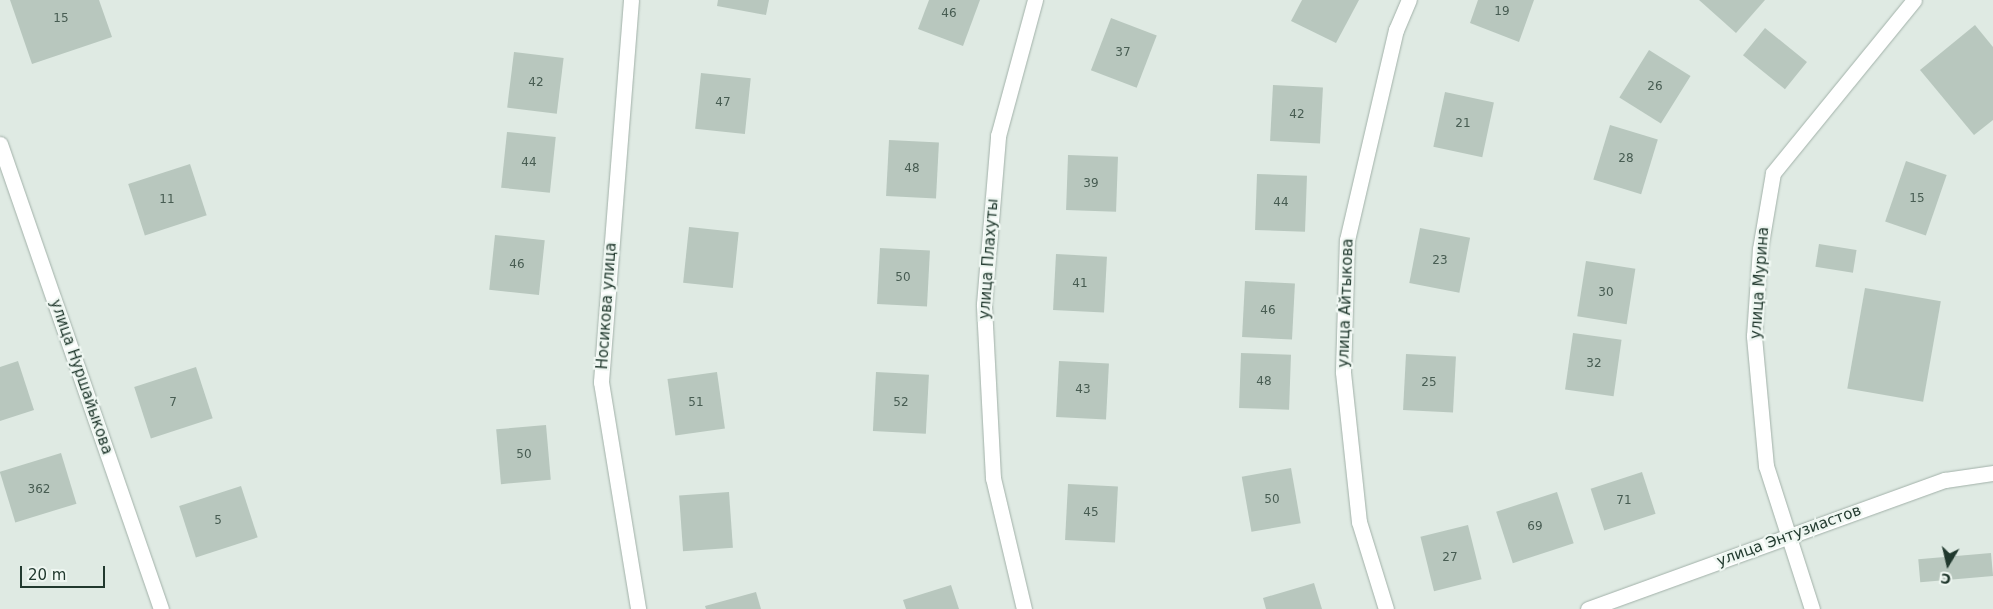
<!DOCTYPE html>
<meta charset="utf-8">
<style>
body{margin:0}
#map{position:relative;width:1993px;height:609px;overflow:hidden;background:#dfeae3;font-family:"DejaVu Sans",sans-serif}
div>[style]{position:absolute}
.building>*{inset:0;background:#b8c7be;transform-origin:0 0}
.roads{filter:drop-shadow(0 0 1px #a2b1a9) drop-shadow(0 0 1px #a2b1a9)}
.minor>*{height:15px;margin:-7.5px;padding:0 7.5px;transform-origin:7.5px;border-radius:7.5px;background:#fff}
span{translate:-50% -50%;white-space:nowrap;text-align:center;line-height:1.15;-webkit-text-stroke:4.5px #eff7f2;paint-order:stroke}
.number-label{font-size:12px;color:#475c52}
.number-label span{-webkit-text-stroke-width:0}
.street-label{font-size:15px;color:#21392e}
.north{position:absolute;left:1923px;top:539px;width:50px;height:50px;-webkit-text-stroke:4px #eff7f2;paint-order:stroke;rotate:189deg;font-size:14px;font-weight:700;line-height:20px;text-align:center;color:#21392e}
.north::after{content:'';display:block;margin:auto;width:18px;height:22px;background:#21392e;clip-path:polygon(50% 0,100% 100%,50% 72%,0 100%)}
.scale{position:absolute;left:20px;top:566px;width:85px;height:22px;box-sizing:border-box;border:2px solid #21392e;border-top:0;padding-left:6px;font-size:15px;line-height:18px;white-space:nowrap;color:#21392e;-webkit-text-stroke:4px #eff7f2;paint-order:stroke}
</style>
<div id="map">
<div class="building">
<div style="clip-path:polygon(10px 0,99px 0,112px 37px,32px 64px)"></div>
<div style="clip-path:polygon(718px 0,769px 0,766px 15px,717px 6px)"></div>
<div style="clip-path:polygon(929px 0,980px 0,963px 46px,918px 29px)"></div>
<div style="clip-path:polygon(1302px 0,1359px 0,1336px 43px,1291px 21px)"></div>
<div style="clip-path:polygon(1478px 0,1534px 0,1519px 42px,1470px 23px)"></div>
<div style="clip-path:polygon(1699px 0,1765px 0,1736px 33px)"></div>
<div style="left:1111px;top:18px;width:49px;height:56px;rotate:21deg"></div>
<div style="clip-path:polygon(1975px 25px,1993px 47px,1993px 120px,1974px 135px,1920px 70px)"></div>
<div style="left:1765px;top:28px;width:54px;height:35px;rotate:39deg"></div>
<div style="left:1649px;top:50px;width:49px;height:56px;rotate:32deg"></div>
<div style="left:514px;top:52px;width:50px;height:56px;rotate:7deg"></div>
<div style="left:701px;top:73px;width:50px;height:56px;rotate:6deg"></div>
<div style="left:1273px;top:85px;width:50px;height:56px;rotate:3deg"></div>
<div style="left:1445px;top:92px;width:50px;height:56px;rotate:12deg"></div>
<div style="left:1610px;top:125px;width:50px;height:57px;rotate:17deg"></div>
<div style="left:507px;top:132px;width:49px;height:56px;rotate:6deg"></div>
<div style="left:889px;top:140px;width:50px;height:56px;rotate:3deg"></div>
<div style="left:1068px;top:155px;width:50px;height:55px;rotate:2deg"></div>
<div style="left:1906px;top:161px;width:43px;height:64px;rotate:19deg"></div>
<div style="left:190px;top:164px;width:54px;height:65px;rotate:72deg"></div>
<div style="left:1257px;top:174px;width:50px;height:56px;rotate:2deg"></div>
<div style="left:689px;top:227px;width:50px;height:56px;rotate:6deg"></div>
<div style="left:1420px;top:228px;width:51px;height:56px;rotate:11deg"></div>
<div style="left:495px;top:235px;width:50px;height:55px;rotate:6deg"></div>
<div style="left:1819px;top:244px;width:38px;height:23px;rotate:9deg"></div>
<div style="left:880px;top:248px;width:50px;height:56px;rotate:3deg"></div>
<div style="left:1056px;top:254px;width:51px;height:56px;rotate:3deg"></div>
<div style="left:1586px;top:261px;width:50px;height:56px;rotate:9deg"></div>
<div style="left:1245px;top:281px;width:50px;height:56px;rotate:3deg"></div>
<div style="left:1865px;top:288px;width:77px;height:102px;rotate:10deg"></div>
<div style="left:1573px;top:333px;width:49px;height:57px;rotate:8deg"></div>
<div style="left:1241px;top:353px;width:50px;height:55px;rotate:2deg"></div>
<div style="left:1406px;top:354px;width:50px;height:56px;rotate:3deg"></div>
<div style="clip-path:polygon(18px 361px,34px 410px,0 421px,0 367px)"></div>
<div style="left:1059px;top:361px;width:50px;height:56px;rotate:3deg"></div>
<div style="left:196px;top:367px;width:54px;height:65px;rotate:72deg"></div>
<div style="left:717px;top:372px;width:57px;height:50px;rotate:82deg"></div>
<div style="left:876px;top:372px;width:53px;height:59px;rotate:3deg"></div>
<div style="left:546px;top:425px;width:55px;height:50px;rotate:85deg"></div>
<div style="left:61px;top:453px;width:53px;height:64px;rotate:73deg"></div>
<div style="left:1291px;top:468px;width:56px;height:50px;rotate:80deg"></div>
<div style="left:1642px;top:472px;width:44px;height:54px;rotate:72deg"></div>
<div style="left:1068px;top:484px;width:50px;height:56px;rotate:3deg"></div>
<div style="left:241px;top:486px;width:54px;height:65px;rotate:72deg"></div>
<div style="left:729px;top:492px;width:56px;height:50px;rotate:86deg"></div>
<div style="left:1557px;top:492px;width:54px;height:64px;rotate:72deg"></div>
<div style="left:1468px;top:525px;width:56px;height:49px;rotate:76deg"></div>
<div style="left:1991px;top:553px;width:23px;height:73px;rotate:85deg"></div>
<div style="clip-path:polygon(1314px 583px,1322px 609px,1266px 609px,1263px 598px)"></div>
<div style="clip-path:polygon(951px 585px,959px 609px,906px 609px,903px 600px)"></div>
<div style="clip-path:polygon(756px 592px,761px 609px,706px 609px,705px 606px)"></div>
</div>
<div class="roads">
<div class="minor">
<div style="left:631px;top:0;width:383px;rotate:94.5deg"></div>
<div style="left:601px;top:382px;width:230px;rotate:80.7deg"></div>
<div style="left:0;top:144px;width:492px;rotate:70.9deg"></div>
<div style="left:1024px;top:609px;width:135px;rotate:-103.3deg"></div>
<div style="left:993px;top:478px;width:174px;rotate:-93deg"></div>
<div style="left:984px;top:304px;width:169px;rotate:-85.2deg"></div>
<div style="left:998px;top:136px;width:141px;rotate:-74.8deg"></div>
<div style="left:1386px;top:609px;width:91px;rotate:-107.2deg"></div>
<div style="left:1359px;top:522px;width:151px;rotate:-96.1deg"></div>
<div style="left:1343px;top:372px;width:132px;rotate:-88.3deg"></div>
<div style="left:1347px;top:240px;width:216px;rotate:-76.9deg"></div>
<div style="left:1396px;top:30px;width:33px;rotate:-67deg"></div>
<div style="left:1588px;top:609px;width:380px;rotate:-19.9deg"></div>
<div style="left:1945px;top:480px;width:49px;rotate:-8.3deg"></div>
<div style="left:1812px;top:609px;width:150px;rotate:-107.8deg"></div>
<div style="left:1766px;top:466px;width:131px;rotate:-95.3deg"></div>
<div style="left:1754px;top:336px;width:87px;rotate:-86.1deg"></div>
<div style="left:1760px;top:249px;width:77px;rotate:-80.3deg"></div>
<div style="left:1773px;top:173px;width:223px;rotate:-50.8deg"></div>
</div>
</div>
<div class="number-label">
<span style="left:1502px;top:12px">19</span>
<span style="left:949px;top:14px">46</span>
<span style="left:61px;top:19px">15</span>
<span style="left:1123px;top:53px">37</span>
<span style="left:536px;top:83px">42</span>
<span style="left:1655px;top:87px">26</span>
<span style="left:723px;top:103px">47</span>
<span style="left:1297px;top:115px">42</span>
<span style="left:1463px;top:124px">21</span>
<span style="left:1626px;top:159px">28</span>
<span style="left:529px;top:163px">44</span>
<span style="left:912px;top:169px">48</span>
<span style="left:1091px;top:184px">39</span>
<span style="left:1917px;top:199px">15</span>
<span style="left:167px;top:200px">11</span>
<span style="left:1281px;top:203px">44</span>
<span style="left:1440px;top:261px">23</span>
<span style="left:517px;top:265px">46</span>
<span style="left:903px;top:278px">50</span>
<span style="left:1080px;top:284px">41</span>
<span style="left:1606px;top:293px">30</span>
<span style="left:1268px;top:311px">46</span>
<span style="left:1594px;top:364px">32</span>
<span style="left:1264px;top:382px">48</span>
<span style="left:1429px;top:383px">25</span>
<span style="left:1083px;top:390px">43</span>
<span style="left:173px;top:403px">7</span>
<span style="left:696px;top:403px">51</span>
<span style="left:901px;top:403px">52</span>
<span style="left:524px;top:455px">50</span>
<span style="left:39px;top:490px">362</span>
<span style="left:1272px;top:500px">50</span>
<span style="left:1624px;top:501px">71</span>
<span style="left:1091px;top:513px">45</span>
<span style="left:218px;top:521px">5</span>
<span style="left:1535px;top:527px">69</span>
<span style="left:1450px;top:558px">27</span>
</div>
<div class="street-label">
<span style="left:989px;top:259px;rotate:-86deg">улица Плахуты</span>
<span style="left:1760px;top:283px;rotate:-86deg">улица Мурина</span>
<span style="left:1346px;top:303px;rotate:-88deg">улица Айтыкова</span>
<span style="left:607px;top:306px;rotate:-86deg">Носикова улица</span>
<span style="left:81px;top:377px;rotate:71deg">улица Нуршайыкова</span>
<span style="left:1789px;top:536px;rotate:-20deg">улица Энтузиастов</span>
</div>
<div class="north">С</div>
<div class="scale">20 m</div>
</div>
